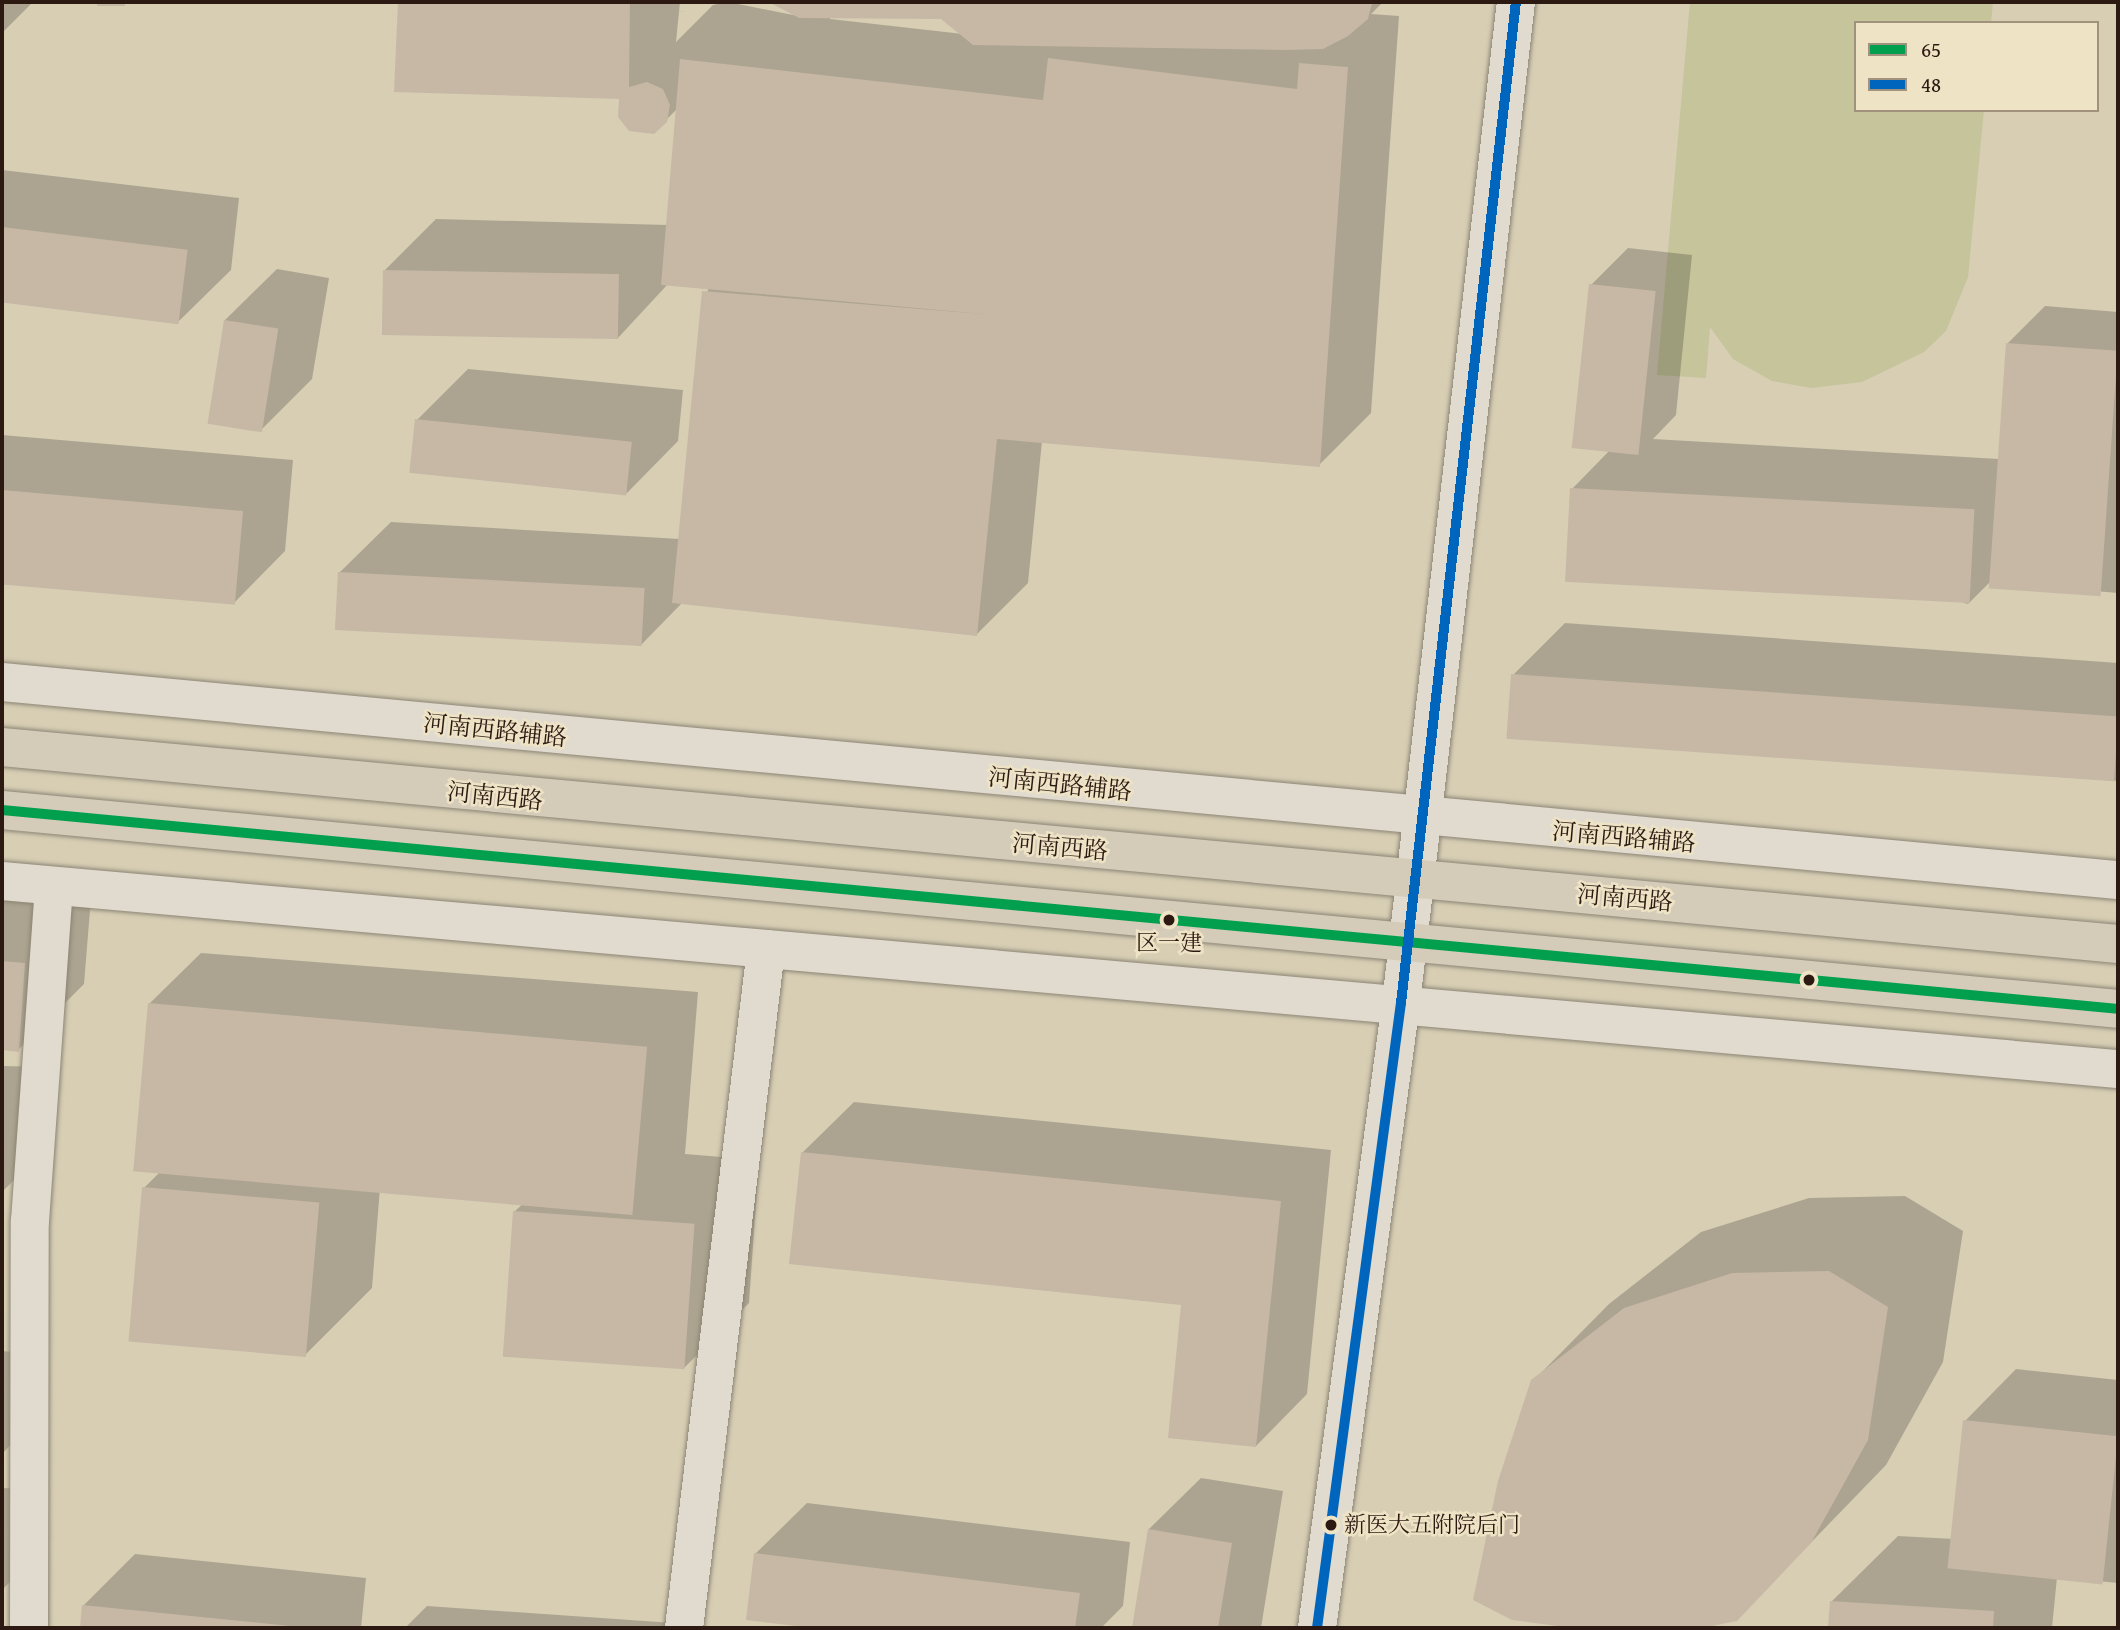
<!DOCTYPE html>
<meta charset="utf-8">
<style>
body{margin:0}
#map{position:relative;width:2120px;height:1630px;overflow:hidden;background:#d7ceb4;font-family:"Gentium Book Plus","Noto Serif SC",serif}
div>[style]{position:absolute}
.green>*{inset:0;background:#c5c49a}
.shadow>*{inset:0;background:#0003}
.building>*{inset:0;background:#c6b8a5;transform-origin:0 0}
.roads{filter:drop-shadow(0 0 2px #8c8475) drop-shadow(0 0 2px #8c8475)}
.minor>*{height:38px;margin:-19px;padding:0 19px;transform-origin:19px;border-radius:19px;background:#e0dbce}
.major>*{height:38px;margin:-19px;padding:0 19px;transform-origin:19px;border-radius:19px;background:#d4cbb9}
.bus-1>*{height:10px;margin:-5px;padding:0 5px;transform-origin:5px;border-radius:5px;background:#029f4e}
.bus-2>*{height:10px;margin:-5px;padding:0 5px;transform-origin:5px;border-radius:5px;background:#0065bd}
.dots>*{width:19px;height:19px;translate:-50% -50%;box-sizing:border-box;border:4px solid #eee3c5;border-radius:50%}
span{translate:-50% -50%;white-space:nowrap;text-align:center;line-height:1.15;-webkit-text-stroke:5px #eee3c5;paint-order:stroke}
.bus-label{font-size:22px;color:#2b1912}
.left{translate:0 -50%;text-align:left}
.street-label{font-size:24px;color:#2b1912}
.frame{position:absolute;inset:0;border:4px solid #2b1912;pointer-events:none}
.legend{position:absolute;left:1854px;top:21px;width:245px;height:91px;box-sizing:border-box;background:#eee3c5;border:2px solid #a0927d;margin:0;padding:9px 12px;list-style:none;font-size:21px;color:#2b1912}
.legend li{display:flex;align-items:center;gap:14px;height:35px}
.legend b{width:35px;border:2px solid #a0927d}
</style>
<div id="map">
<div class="green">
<div style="clip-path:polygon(1690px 2px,1993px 2px,1991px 23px,1856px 23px,1856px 110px,1984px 110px,1968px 277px,1946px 331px,1924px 352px,1862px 382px,1811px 388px,1772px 381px,1733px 359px,1710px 327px,1706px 378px,1657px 375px)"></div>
</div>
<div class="shadow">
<div style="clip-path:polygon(2px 2px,33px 2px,2px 33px)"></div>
<div style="clip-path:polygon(evenodd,400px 2px,680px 2px,676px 42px,713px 5px,728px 2px,798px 16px,773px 2px,1383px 2px,1371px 14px,1399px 16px,1371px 413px,1319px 465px,1042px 441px,1028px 583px,977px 634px,683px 602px,640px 646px,339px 573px,391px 522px,680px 539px,708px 288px,668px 284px,617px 339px,385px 270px,436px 219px,668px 225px,678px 108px,654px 132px,618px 98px,396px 90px,400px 2px,830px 17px,942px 18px,963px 34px,830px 19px,830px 17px)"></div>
<div style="clip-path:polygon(2px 170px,239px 198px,231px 270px,179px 321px,2px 300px)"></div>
<div style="clip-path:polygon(1628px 248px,1692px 255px,1676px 415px,1653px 439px,1999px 459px,2008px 343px,2045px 306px,2118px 312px,2118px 593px,1990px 582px,1968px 604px,1572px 489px,1610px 450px,1591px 285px)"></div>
<div style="clip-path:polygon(277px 269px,329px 278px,312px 379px,260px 431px,225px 320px)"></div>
<div style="clip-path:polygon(468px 369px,683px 390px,678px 441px,627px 493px,417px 420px)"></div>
<div style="clip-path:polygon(2px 435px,293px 460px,285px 551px,234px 603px,2px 582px)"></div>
<div style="clip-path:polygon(1565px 623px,2118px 663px,2118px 781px,1509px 738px,1513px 675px)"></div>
<div style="clip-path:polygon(2px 890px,91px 898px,84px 984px,18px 1050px,2px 1049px)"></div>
<div style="clip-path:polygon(201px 953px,698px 992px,685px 1154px,759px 1160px,749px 1303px,683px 1369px,514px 1212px,527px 1200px,380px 1188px,372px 1288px,306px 1354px,144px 1188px,161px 1171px,149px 1004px)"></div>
<div style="clip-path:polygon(2px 1066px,46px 1067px,44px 1150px,2px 1192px)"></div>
<div style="clip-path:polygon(854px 1102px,1331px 1150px,1307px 1394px,1256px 1446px,1183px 1303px,802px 1153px)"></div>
<div style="clip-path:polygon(1905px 1196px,1963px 1231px,1943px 1362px,1886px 1465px,1737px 1619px,1693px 1628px,1585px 1628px,1513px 1618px,1533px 1381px,1609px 1304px,1701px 1232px,1809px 1198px)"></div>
<div style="clip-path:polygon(2px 1351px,25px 1353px,17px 1438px,2px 1454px)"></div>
<div style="clip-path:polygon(2016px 1369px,2118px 1380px,2118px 1583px,2057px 1577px,2052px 1628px,1830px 1628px,1831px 1602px,1898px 1536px,1954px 1539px,1965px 1421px)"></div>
<div style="clip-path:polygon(1201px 1478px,1283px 1491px,1261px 1628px,1133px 1628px,1149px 1529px)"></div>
<div style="clip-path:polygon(2px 1488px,26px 1489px,23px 1569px,2px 1590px)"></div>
<div style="clip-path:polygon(807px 1503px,1130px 1542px,1123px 1606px,1101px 1628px,828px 1628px,748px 1618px,755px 1554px)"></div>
<div style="clip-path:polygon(135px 1554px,366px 1578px,361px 1628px,81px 1628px,84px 1605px)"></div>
<div style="clip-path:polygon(427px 1606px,702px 1625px,701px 1628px,405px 1628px)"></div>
</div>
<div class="building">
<div style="left:97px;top:2px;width:28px;height:4px"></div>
<div style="clip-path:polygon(398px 2px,630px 2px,629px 87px,647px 82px,663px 89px,670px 105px,667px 122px,654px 134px,629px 131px,618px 117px,619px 99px,394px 92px)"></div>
<div style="clip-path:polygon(769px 2px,1368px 2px,1372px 3px,1368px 19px,1348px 36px,1323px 49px,1287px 50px,973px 45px,941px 19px,799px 18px)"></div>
<div style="clip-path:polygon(1048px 58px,1297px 89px,1299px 63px,1348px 67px,1320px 467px,997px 439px,977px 636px,672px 603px,702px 291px,994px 315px,661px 285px,680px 59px,1043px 100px)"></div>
<div style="left:2px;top:227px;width:187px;height:75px;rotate:7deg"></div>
<div style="left:383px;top:270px;width:236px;height:65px;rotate:1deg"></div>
<div style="left:1589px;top:284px;width:67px;height:165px;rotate:6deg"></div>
<div style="left:224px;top:320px;width:55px;height:105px;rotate:9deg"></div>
<div style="left:2006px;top:343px;width:112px;height:246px;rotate:4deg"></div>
<div style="left:415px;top:419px;width:218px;height:54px;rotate:6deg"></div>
<div style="left:1570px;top:488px;width:405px;height:94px;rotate:3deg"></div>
<div style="left:2px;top:490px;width:242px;height:94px;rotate:5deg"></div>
<div style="left:338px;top:572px;width:307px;height:58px;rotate:3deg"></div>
<div style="left:1511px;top:674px;width:609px;height:65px;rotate:4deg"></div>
<div style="clip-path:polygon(2px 961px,25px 963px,19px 1052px,2px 1050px)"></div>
<div style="left:148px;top:1003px;width:501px;height:169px;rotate:5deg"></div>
<div style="clip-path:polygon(801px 1152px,1281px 1201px,1256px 1447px,1168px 1438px,1181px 1305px,789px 1264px)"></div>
<div style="left:142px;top:1187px;width:178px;height:155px;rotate:5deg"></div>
<div style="left:513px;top:1211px;width:182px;height:146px;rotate:4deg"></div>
<div style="clip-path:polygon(1829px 1271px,1888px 1307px,1868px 1440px,1811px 1543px,1737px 1621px,1702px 1628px,1572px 1628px,1512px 1620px,1473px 1600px,1498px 1481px,1531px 1380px,1624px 1308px,1732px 1273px)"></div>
<div style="left:1963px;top:1420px;width:156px;height:149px;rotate:6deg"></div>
<div style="clip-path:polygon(1148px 1529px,1232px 1543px,1218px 1628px,1132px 1628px)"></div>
<div style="clip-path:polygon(754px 1553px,1080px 1593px,1075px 1628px,814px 1628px,746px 1620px)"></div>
<div style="clip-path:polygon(1830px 1601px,1994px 1611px,1993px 1628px,1828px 1628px)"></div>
<div style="clip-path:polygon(82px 1605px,290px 1626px,290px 1628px,80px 1628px)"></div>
</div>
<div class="roads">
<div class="minor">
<div style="left:2px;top:682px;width:2125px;rotate:5.35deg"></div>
<div style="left:2px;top:881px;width:2124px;rotate:5.08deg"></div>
<div style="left:29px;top:1628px;width:407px;rotate:-89.9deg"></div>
<div style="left:30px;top:1221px;width:335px;rotate:-85.9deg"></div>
<div style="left:684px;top:1628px;width:684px;rotate:-83.11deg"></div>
<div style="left:1317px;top:1628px;width:631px;rotate:-82.35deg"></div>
<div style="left:1401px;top:1003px;width:1008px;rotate:-83.45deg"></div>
</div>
<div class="major">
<div style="left:2px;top:747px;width:2125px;rotate:5.32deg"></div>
<div style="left:2px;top:810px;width:2125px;rotate:5.37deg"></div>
</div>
</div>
<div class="bus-1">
<div style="left:2px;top:810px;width:2125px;rotate:5.37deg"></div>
</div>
<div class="bus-2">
<div style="left:1317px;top:1628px;width:631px;rotate:-82.35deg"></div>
<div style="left:1401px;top:1003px;width:1008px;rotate:-83.45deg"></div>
</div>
<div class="dots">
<div style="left:1169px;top:920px;background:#2b1912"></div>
<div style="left:1809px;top:980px;background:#2b1912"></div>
<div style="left:1331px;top:1525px;background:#2b1912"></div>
</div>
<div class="bus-label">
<span style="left:1169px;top:943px">区一建</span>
<span class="left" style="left:1344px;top:1525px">新医大五附院后门</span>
</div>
<div class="street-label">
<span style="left:495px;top:730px;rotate:6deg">河南西路辅路</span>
<span style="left:1060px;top:784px;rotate:6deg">河南西路辅路</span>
<span style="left:495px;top:796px;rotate:6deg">河南西路</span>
<span style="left:1624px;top:837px;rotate:5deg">河南西路辅路</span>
<span style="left:1060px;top:847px;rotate:5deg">河南西路</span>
<span style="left:1625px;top:898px;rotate:5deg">河南西路</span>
</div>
<div class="frame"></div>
<ul class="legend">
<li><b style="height:9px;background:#029f4e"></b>65</li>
<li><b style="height:9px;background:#0065bd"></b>48</li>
</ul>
</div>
